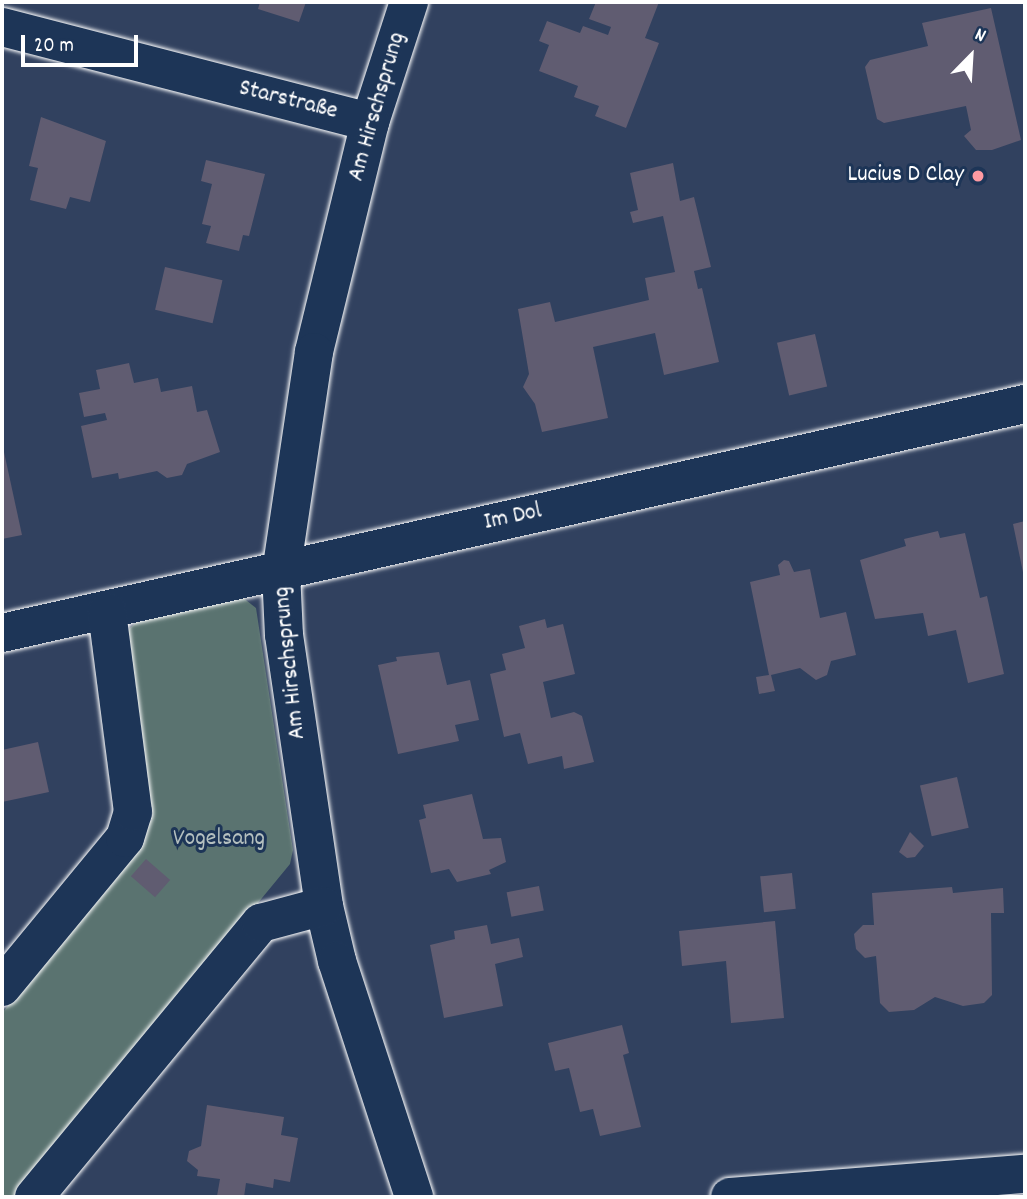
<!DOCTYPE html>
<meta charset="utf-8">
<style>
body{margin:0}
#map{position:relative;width:1027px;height:1199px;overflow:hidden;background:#31415f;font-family:Dekko,sans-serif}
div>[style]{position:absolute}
.green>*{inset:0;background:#5a7370}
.building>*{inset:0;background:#605c71;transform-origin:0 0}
.roads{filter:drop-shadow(0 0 2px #fff) drop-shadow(0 0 2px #fff)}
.minor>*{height:38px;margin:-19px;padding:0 19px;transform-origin:19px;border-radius:19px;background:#1d3557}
.dots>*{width:19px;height:19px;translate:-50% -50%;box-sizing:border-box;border:4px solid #1d3557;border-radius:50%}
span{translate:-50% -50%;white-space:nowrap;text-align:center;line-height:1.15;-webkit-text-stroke:6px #1d3557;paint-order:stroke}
.street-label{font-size:24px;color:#fff}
.poi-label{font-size:24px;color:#fff}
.right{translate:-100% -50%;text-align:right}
.park-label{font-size:24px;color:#b5c0bf}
.frame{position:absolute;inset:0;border:4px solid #fff;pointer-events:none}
.north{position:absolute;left:936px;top:21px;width:70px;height:70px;-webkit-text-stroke:5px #1d3557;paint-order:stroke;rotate:24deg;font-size:19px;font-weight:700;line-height:28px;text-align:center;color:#fff}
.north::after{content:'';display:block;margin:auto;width:24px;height:32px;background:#fff;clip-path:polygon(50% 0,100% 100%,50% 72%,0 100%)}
.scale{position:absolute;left:21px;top:35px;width:117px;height:32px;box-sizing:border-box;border:4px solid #fff;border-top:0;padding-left:9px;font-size:21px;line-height:24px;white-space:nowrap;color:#fff;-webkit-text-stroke:5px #1d3557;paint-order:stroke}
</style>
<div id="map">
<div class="green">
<div style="clip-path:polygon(242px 597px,256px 608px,293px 850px,290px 864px,16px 1197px,2px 1197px,2px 1013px,138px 849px,126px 632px,137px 621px)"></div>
</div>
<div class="building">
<div style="clip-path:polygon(260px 2px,306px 2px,299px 22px,258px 9px)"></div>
<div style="clip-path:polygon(596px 2px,659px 2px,645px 38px,659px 43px,626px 128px,595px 116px,599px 106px,574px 97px,578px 86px,539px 71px,549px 45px,539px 41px,547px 21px,580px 33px,583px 26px,608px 35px,611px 27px,589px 19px)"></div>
<div style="clip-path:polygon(991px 8px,1021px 140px,992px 150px,976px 150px,964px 136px,971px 130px,966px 106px,884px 123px,877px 119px,865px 67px,870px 60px,928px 46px,922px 23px)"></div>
<div style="clip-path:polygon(41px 117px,106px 141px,90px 202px,70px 197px,66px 209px,30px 200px,38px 168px,29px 166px)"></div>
<div style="clip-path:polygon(206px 160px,265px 174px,249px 236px,243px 235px,239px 251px,206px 243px,211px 226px,202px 224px,212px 184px,201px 181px)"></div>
<div style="clip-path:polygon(673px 163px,680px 201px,694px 197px,711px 267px,694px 271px,698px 289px,702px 288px,719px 362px,664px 375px,655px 333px,593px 347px,608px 418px,542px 432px,535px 404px,523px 387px,529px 374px,518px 309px,550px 302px,555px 322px,649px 300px,645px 278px,675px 272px,663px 216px,633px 223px,630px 212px,638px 210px,630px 173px)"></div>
<div style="left:165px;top:267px;width:59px;height:44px;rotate:13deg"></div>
<div style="left:815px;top:334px;width:54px;height:39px;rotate:77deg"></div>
<div style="clip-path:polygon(129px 363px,134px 383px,158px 378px,161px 392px,192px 386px,197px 412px,207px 410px,220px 452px,187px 464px,182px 475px,167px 478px,157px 471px,119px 479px,118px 473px,92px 478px,81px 426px,107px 420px,105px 413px,84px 417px,79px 393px,100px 389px,96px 370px)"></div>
<div style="clip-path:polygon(4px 452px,22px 535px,2px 539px,2px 453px)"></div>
<div style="clip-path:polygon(1025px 521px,1025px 577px,1024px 577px,1013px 524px)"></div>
<div style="clip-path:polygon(938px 531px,940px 538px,965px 533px,980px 598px,987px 596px,1004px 674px,968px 683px,956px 630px,928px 636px,923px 613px,875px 619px,860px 560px,906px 546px,904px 539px)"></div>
<div style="clip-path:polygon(784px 560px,789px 561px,794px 572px,810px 569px,820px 618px,846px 612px,856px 655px,831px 661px,827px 675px,816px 680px,800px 668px,771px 675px,775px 691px,759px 694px,756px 677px,769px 675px,750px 582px,780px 575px,778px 565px)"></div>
<div style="clip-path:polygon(545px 619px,547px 628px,563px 624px,575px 674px,543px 682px,551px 718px,574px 712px,582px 716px,594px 762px,564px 769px,562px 756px,528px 764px,520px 733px,504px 737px,490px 674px,506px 670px,502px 654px,525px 648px,519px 626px)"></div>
<div style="clip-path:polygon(439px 652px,447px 685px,470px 680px,479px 720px,455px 725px,459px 741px,398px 754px,378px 665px,397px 661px,396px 657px)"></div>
<div style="clip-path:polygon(38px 742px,49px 792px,2px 802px,2px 750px)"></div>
<div style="left:957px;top:777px;width:52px;height:38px;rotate:77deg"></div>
<div style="clip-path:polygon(472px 794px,483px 839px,501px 838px,506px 862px,489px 870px,491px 874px,457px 882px,449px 869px,431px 873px,419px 820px,426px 818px,423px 805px)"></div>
<div style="clip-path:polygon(910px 832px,924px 846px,915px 857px,907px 858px,899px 852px)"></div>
<div style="left:146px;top:859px;width:32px;height:23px;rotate:41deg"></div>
<div style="left:792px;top:873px;width:36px;height:32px;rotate:84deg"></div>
<div style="left:539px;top:886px;width:25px;height:33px;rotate:79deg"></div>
<div style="clip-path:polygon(952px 887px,953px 893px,1003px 888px,1004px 913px,991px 913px,992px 995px,984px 1003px,963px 1006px,935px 997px,914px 1010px,889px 1012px,880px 1003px,876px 956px,865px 958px,856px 949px,854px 934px,863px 925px,874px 925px,872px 893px)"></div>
<div style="clip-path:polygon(775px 921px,784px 1018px,731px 1023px,726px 961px,682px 966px,679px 931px)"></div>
<div style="clip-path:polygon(487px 925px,491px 944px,519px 938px,523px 957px,495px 964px,503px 1006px,444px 1018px,430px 945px,455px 939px,454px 931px)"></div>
<div style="clip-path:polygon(622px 1025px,629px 1053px,623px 1055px,641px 1127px,600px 1136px,593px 1109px,580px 1112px,569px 1068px,555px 1071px,548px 1043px)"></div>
<div style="clip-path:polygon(207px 1105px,284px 1117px,281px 1135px,298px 1138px,290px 1182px,274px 1179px,273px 1188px,246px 1183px,244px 1197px,217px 1196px,220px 1179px,197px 1176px,198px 1170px,187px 1161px,189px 1151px,201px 1146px)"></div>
</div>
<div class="roads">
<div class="minor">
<div style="left:409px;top:2px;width:126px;rotate:108deg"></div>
<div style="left:370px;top:122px;width:237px;rotate:103.7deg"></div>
<div style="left:314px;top:352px;width:222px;rotate:98.5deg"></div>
<div style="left:281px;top:572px;width:63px;rotate:87.3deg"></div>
<div style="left:284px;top:635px;width:274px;rotate:81.6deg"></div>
<div style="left:324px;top:906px;width:57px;rotate:76.7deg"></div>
<div style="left:337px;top:961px;width:248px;rotate:71.9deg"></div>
<div style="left:2px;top:27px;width:380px;rotate:14.5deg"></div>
<div style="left:2px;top:633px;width:1048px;rotate:-12.62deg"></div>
<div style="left:2px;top:987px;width:193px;rotate:-50.5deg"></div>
<div style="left:125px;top:838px;width:27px;rotate:-73deg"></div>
<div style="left:133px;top:812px;width:202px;rotate:-97.4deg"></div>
<div style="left:34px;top:1197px;width:356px;rotate:-50.4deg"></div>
<div style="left:261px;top:923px;width:65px;rotate:-15.1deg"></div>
<div style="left:730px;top:1197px;width:296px;rotate:-4.5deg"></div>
</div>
</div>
<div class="dots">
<div style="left:978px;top:176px;background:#ff9aa2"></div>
</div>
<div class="street-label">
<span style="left:288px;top:101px;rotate:14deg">Starstraße</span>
<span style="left:378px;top:107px;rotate:-74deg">Am Hirschsprung</span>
<span style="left:513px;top:518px;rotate:-12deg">Im Dol</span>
<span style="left:291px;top:663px;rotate:-96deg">Am Hirschsprung</span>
</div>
<div class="poi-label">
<span class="right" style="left:964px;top:176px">Lucius D Clay</span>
</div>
<div class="park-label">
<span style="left:219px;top:840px">Vogelsang</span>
</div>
<div class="frame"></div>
<div class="north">N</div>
<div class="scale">20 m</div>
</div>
